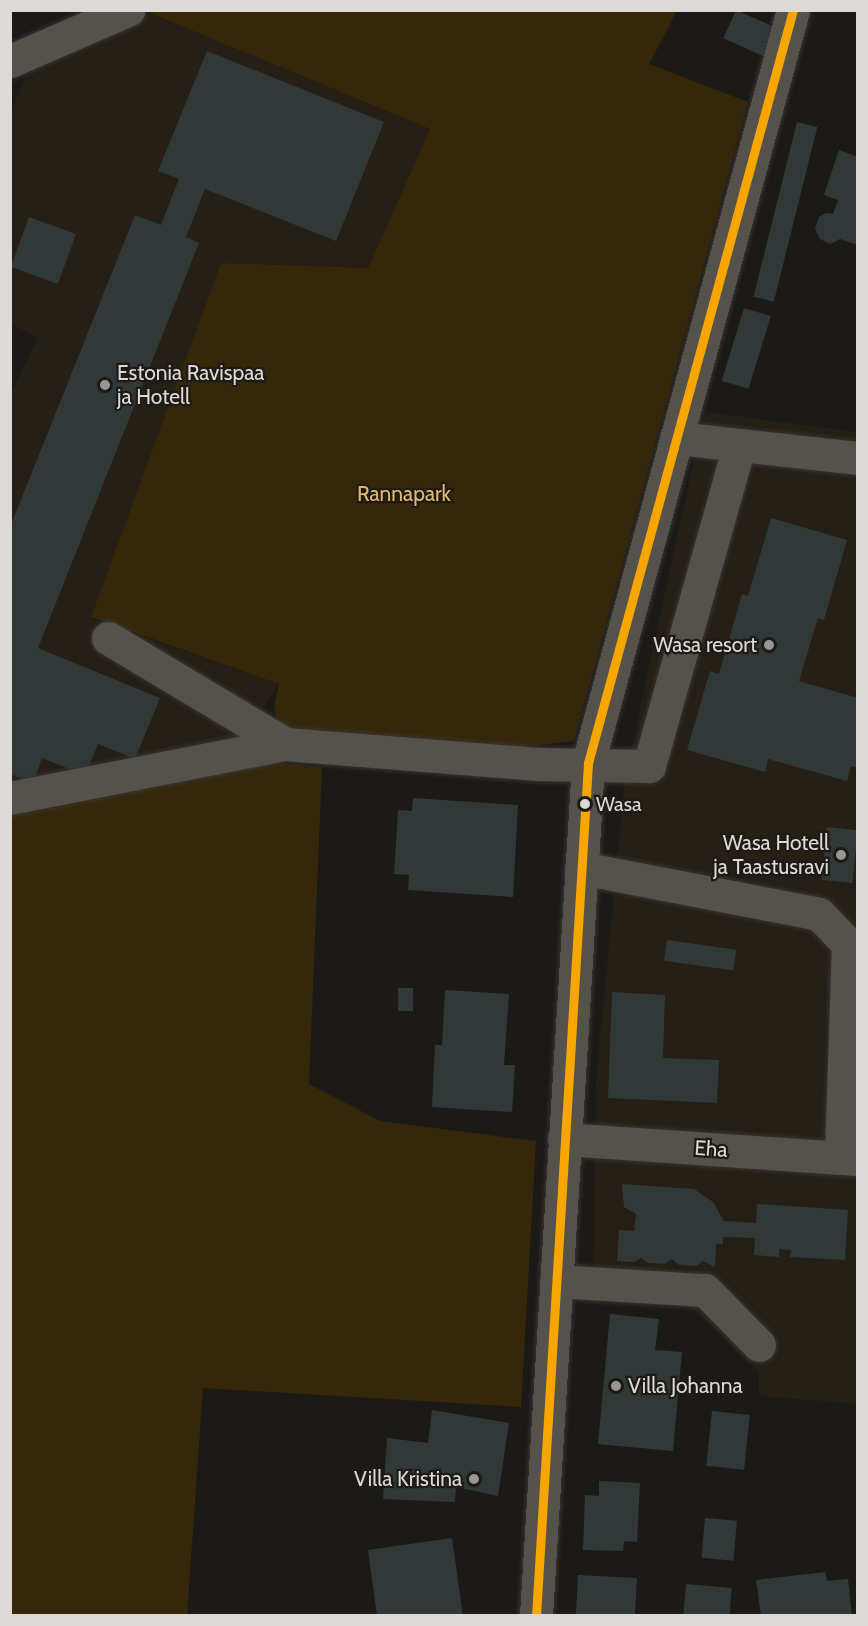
<!DOCTYPE html>
<style>
body{margin:0}
#map{position:relative;width:868px;height:1626px;overflow:hidden;background:#1c1a17;font-family:Cabin,sans-serif}
div>[style]{position:absolute}
.built>*{inset:0;background:#251f15}
.green>*{inset:0;background:#37270a}
.building>*{inset:0;background:#303938;transform-origin:0 0}
.roads{filter:drop-shadow(0 0 2px #363533) drop-shadow(0 0 2px #363533)}
.minor>*{height:33px;margin:-16.5px;padding:0 16.5px;transform-origin:16.5px;border-radius:16.5px;background:#55514b}
.bus-1>*{height:9px;margin:-4.5px;padding:0 4.5px;transform-origin:4.5px;border-radius:4.5px;background:#f7a600}
.dots>*{width:16px;height:16px;translate:-50% -50%;box-sizing:border-box;border:3px solid #1e1a15;border-radius:50%}
span{translate:-50% -50%;white-space:nowrap;text-align:center;line-height:1.15;-webkit-text-stroke:4.5px #1e1a15;paint-order:stroke}
.bus-label{font-size:20px;color:#dcd9d6}
.left{translate:0 -50%;text-align:left}
.poi-label{font-size:21px;color:#dcd9d6}
.right{translate:-100% -50%;text-align:right}
.park-label{font-size:21px;color:#e2b974}
.street-label{font-size:21px;color:#dcd9d6}
.frame{position:absolute;inset:0;border:12px solid #dcd9d6;pointer-events:none}
</style>
<div id="map">
<div class="built">
<div style="clip-path:polygon(150px 13px,430px 129px,368px 268px,221px 263px,91px 618px,279px 684px,221px 771px,11px 814px,11px 393px,38px 338px,11px 324px,10px 116px,29px 66px)"></div>
<div style="clip-path:polygon(704px 412px,857px 432px,857px 1404px,759px 1396px,759px 1373px,682px 1299px,593px 1300px,596px 1081px,625px 778px)"></div>
</div>
<div class="green">
<div style="clip-path:polygon(158px 10px,677px 11px,649px 64px,748px 102px,574px 741px,517px 748px,296px 731px,277px 721px,274px 706px,279px 684px,91px 617px,221px 263px,368px 268px,430px 129px,150px 13px)"></div>
<div style="clip-path:polygon(264px 762px,322px 767px,309px 1084px,380px 1121px,536px 1141px,521px 1407px,203px 1388px,187px 1615px,11px 1616px,11px 814px)"></div>
</div>
<div class="building">
<div style="left:736px;top:10px;width:47px;height:31px;rotate:24deg"></div>
<div style="clip-path:polygon(207px 51px,384px 122px,336px 241px,205px 189px,186px 237px,199px 243px,38px 648px,160px 698px,135px 759px,98px 744px,85px 775px,42px 758px,33px 783px,10px 774px,10px 527px,135px 215px,161px 225px,179px 179px,158px 171px)"></div>
<div style="left:797px;top:122px;width:21px;height:180px;rotate:14deg"></div>
<div style="clip-path:polygon(839px 150px,858px 157px,858px 245px,840px 239px,830px 244px,820px 239px,815px 229px,819px 217px,826px 213px,833px 214px,838px 200px,824px 195px)"></div>
<div style="left:29px;top:217px;width:50px;height:53px;rotate:20deg"></div>
<div style="left:744px;top:308px;width:28px;height:76px;rotate:17deg"></div>
<div style="clip-path:polygon(771px 518px,847px 540px,824px 620px,818px 618px,799px 681px,858px 698px,858px 768px,851px 766px,847px 781px,768px 759px,765px 772px,687px 750px,710px 671px,719px 674px,742px 594px,748px 596px)"></div>
<div style="clip-path:polygon(413px 798px,518px 805px,513px 897px,408px 890px,409px 875px,394px 874px,398px 810px,412px 811px)"></div>
<div style="left:827px;top:827px;width:31px;height:53px;rotate:6deg"></div>
<div style="left:667px;top:940px;width:70px;height:21px;rotate:8deg"></div>
<div style="left:398px;top:988px;width:15px;height:23px"></div>
<div style="clip-path:polygon(445px 990px,509px 994px,504px 1065px,515px 1065px,512px 1112px,432px 1107px,435px 1045px,442px 1045px)"></div>
<div style="clip-path:polygon(612px 992px,665px 995px,663px 1058px,719px 1060px,717px 1103px,608px 1098px)"></div>
<div style="clip-path:polygon(622px 1184px,694px 1189px,713px 1202px,724px 1221px,756px 1223px,757px 1204px,848px 1210px,845px 1260px,790px 1257px,791px 1250px,779px 1249px,779px 1257px,754px 1255px,755px 1238px,723px 1237px,723px 1244px,716px 1244px,715px 1267px,703px 1261px,696px 1266px,679px 1265px,672px 1259px,665px 1264px,648px 1263px,641px 1258px,634px 1262px,617px 1261px,619px 1230px,634px 1231px,636px 1214px,624px 1207px)"></div>
<div style="clip-path:polygon(610px 1314px,659px 1319px,655px 1350px,682px 1352px,673px 1451px,598px 1444px)"></div>
<div style="clip-path:polygon(432px 1410px,509px 1423px,498px 1496px,456px 1487px,455px 1502px,383px 1499px,387px 1438px,428px 1443px)"></div>
<div style="left:712px;top:1411px;width:38px;height:55px;rotate:6deg"></div>
<div style="clip-path:polygon(599px 1481px,640px 1483px,637px 1542px,624px 1541px,623px 1551px,583px 1550px,585px 1495px,599px 1496px)"></div>
<div style="left:705px;top:1518px;width:32px;height:40px;rotate:5deg"></div>
<div style="clip-path:polygon(452px 1538px,463px 1616px,377px 1616px,368px 1550px)"></div>
<div style="clip-path:polygon(825px 1572px,827px 1581px,848px 1579px,852px 1616px,761px 1616px,756px 1580px)"></div>
<div style="left:578px;top:1575px;width:59px;height:41px;rotate:3deg"></div>
<div style="left:686px;top:1584px;width:46px;height:32px;rotate:5deg"></div>
</div>
<div class="roads">
<div class="minor">
<div style="left:10px;top:61px;width:129px;rotate:-23.4deg"></div>
<div style="left:676px;top:438px;width:183px;rotate:6.3deg"></div>
<div style="left:108px;top:638px;width:206px;rotate:30.9deg"></div>
<div style="left:285px;top:744px;width:254px;rotate:4.5deg"></div>
<div style="left:538px;top:764px;width:111px;rotate:1deg"></div>
<div style="left:649px;top:766px;width:333px;rotate:-74.3deg"></div>
<div style="left:10px;top:798px;width:280px;rotate:-11.1deg"></div>
<div style="left:581px;top:868px;width:242px;rotate:10.9deg"></div>
<div style="left:819px;top:914px;width:42px;rotate:46deg"></div>
<div style="left:848px;top:944px;width:214px;rotate:91.9deg"></div>
<div style="left:564px;top:1139px;width:295px;rotate:3.9deg"></div>
<div style="left:556px;top:1281px;width:149px;rotate:3.5deg"></div>
<div style="left:705px;top:1290px;width:77px;rotate:45.5deg"></div>
<div style="left:536px;top:1616px;width:855px;rotate:-86.51deg"></div>
<div style="left:588px;top:763px;width:780px;rotate:-74.77deg"></div>
</div>
</div>
<div class="bus-1">
<div style="left:536px;top:1616px;width:855px;rotate:-86.51deg"></div>
<div style="left:588px;top:763px;width:780px;rotate:-74.77deg"></div>
</div>
<div class="dots">
<div style="left:105px;top:385px;background:#999693"></div>
<div style="left:769px;top:645px;background:#999693"></div>
<div style="left:585px;top:804px;background:#dcd9d6"></div>
<div style="left:841px;top:855px;background:#999693"></div>
<div style="left:616px;top:1386px;background:#999693"></div>
<div style="left:474px;top:1479px;background:#999693"></div>
</div>
<div class="bus-label">
<span class="left" style="left:596px;top:804px">Wasa</span>
</div>
<div class="poi-label">
<span class="left" style="left:117px;top:385px">Estonia Ravispaa<br>ja Hotell</span>
<span class="right" style="left:757px;top:645px">Wasa resort</span>
<span class="right" style="left:829px;top:855px">Wasa Hotell<br>ja Taastusravi</span>
<span class="left" style="left:628px;top:1386px">Villa Johanna</span>
<span class="right" style="left:462px;top:1479px">Villa Kristina</span>
</div>
<div class="park-label">
<span style="left:404px;top:494px">Rannapark</span>
</div>
<div class="street-label">
<span style="left:711px;top:1149px;rotate:4deg">Eha</span>
</div>
<div class="frame"></div>
</div>
